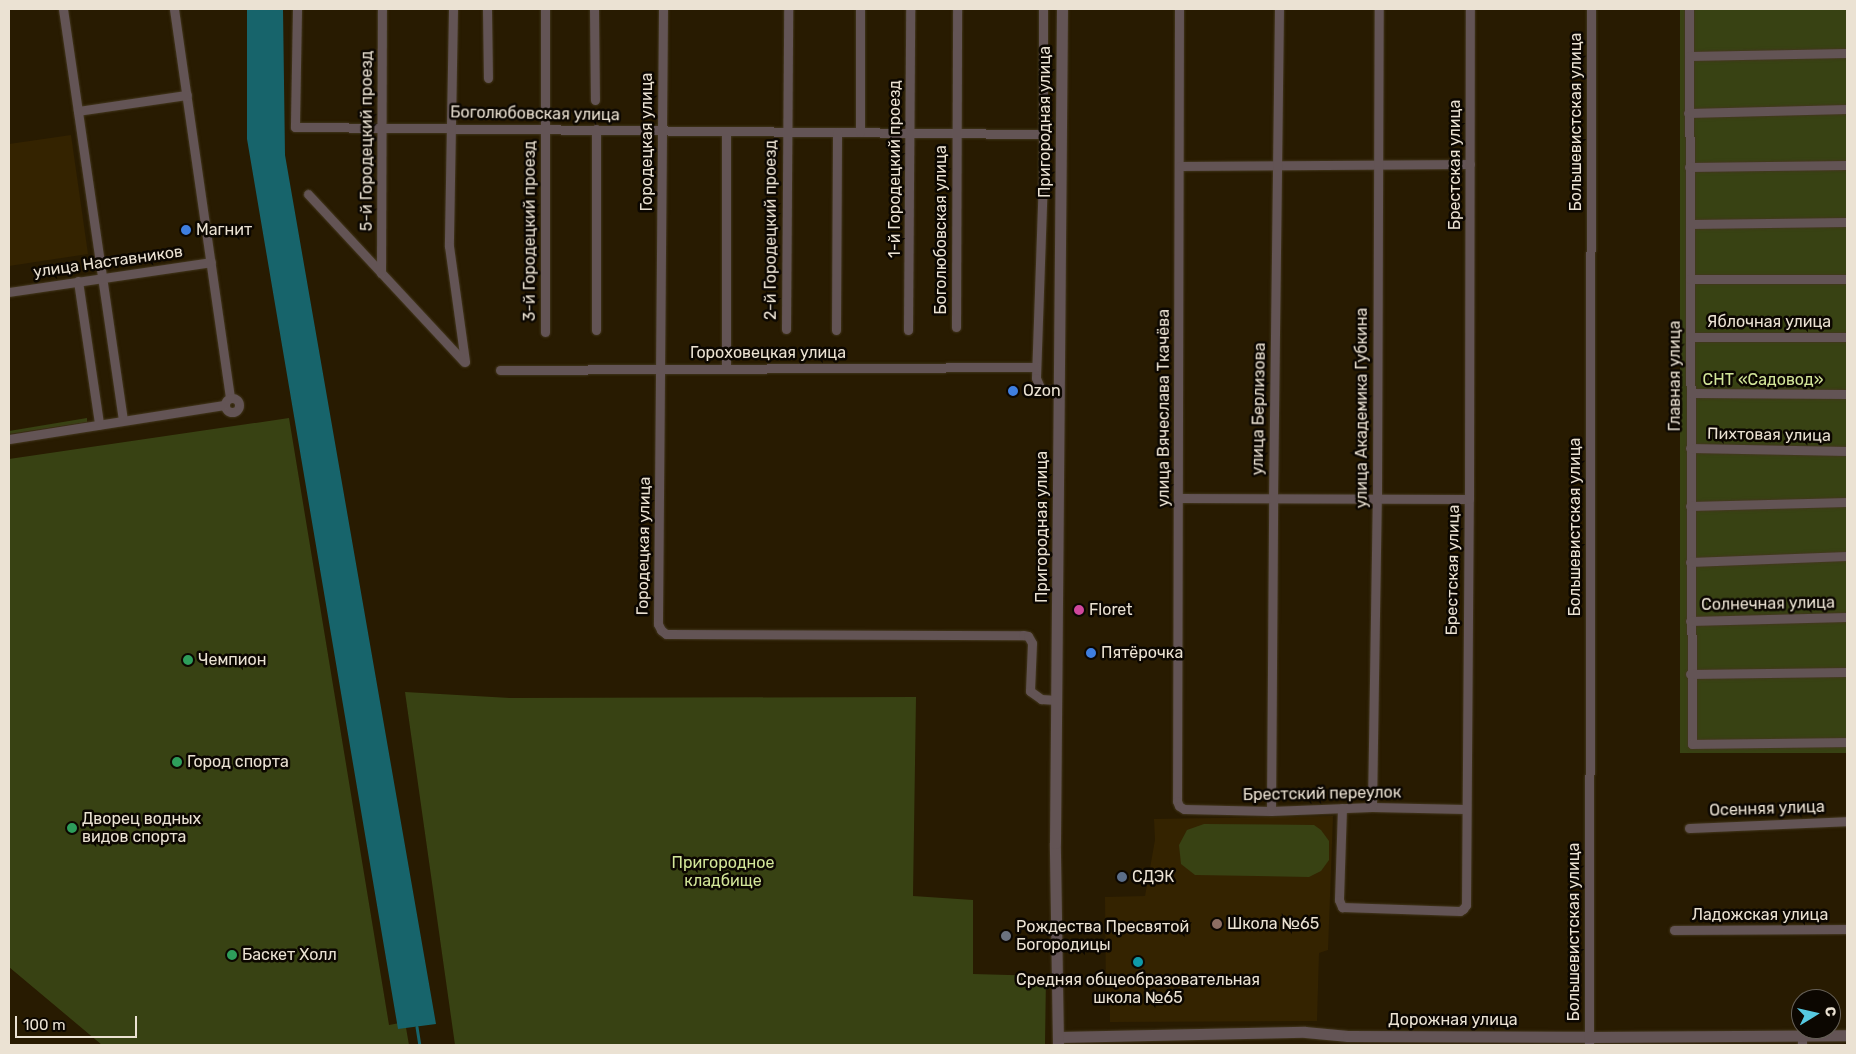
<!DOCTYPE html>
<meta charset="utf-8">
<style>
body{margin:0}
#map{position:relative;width:1856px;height:1054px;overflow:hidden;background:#281b01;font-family:Rubik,sans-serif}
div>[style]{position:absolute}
.built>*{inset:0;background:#342300}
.green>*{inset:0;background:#384213;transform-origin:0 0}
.water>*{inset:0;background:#17646b}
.stream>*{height:2.5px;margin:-1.25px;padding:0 1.25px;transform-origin:1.25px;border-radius:1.25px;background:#17646b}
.roads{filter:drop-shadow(0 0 1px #43371e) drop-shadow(0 0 1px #43371e)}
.minor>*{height:9px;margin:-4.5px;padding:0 4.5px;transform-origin:4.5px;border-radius:4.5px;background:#635455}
.minor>.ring{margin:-4.5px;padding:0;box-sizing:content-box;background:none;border:9px solid #635455;border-radius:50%}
.tertiary>*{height:11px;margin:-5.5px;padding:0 5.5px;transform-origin:5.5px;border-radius:5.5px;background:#635455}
.dots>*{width:14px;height:14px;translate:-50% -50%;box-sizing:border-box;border:2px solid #0c0701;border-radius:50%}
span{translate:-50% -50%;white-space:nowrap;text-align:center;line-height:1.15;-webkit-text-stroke:5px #0c0701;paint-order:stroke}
.street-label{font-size:16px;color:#ebe2d3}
.poi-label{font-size:16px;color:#ebe2d3}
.left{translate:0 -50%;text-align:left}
.park-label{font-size:16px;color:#d3e699}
.frame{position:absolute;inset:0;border:10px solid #ebe2d3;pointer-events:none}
.north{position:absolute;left:1791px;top:989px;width:50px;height:50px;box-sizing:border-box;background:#0c0701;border:1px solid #655f55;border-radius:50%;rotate:81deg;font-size:14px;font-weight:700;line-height:20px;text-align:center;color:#ebe2d3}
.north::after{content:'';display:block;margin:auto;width:18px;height:22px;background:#56c9e1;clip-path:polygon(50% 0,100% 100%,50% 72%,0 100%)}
.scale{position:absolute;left:15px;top:1016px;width:122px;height:22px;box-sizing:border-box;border:2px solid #ebe2d3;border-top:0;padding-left:6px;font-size:15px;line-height:18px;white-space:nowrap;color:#ebe2d3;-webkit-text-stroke:4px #0c0701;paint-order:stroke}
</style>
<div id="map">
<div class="built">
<div style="clip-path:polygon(71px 135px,88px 254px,9px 266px,9px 144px)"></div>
<div style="clip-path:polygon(1333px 816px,1328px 950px,1319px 953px,1317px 1021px,1110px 1022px,1110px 1001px,1106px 1000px,1105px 897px,1145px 896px,1155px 840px,1154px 819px)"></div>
</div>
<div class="green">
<div style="left:1680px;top:9px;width:167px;height:744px"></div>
<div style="clip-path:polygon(87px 418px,87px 422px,9px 434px,9px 431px)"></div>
<div style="clip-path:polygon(289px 418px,389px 1025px,405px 1022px,409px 1045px,102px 1045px,9px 967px,9px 459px)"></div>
<div style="clip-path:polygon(405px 692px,510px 698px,916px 697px,913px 896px,973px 900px,973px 974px,1046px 976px,1045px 1045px,455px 1045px)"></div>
<div style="clip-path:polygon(1204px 824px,1314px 825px,1321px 830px,1329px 841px,1329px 860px,1321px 871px,1309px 877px,1195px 875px,1181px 864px,1179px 845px,1187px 830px)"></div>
</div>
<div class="water">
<div style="clip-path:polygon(247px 9px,283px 9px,285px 155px,436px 1024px,398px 1029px,247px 139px)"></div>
</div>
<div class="stream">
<div style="left:417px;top:1027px;width:18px;rotate:81deg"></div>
</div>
<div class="roads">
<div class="minor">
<div style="left:63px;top:9px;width:415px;rotate:81.7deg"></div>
<div style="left:174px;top:9px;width:393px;rotate:81.8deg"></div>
<div style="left:297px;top:9px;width:118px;rotate:91deg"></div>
<div style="left:295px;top:127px;width:748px;rotate:0.54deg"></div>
<div style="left:453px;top:9px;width:237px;rotate:91deg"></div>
<div style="left:449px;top:246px;width:117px;rotate:82.1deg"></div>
<div style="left:487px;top:9px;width:69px;rotate:89.2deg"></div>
<div style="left:545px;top:9px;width:323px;rotate:90deg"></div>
<div style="left:594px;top:9px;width:91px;rotate:89.4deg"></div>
<div style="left:663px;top:9px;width:615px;rotate:90.47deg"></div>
<div style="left:658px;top:624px;width:7px;rotate:63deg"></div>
<div style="left:661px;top:630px;width:6px;rotate:39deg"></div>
<div style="left:666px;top:634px;width:357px;rotate:0.2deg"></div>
<div style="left:1023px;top:635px;width:5px;rotate:11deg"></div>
<div style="left:1028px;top:636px;width:8px;rotate:60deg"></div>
<div style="left:1032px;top:643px;width:48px;rotate:92.4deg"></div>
<div style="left:1030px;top:691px;width:14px;rotate:36deg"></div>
<div style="left:1041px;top:699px;width:15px;rotate:4deg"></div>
<div style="left:1043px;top:9px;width:168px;rotate:90deg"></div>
<div style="left:1043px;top:177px;width:201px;rotate:92deg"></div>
<div style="left:1036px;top:378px;width:13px;rotate:67deg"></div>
<div style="left:1041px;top:390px;width:18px"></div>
<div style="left:1179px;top:9px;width:792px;rotate:90.14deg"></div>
<div style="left:1177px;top:801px;width:5px;rotate:68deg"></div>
<div style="left:1179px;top:806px;width:6px;rotate:31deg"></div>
<div style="left:1184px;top:809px;width:87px;rotate:1.3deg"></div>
<div style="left:1271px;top:811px;width:101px;rotate:-2.3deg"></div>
<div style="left:1372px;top:807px;width:93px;rotate:1.2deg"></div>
<div style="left:1689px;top:9px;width:735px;rotate:89.77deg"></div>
<div style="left:1692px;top:744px;width:155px;rotate:-0.7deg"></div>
<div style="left:1689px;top:56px;width:158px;rotate:-1.1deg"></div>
<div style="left:78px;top:111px;width:110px;rotate:-8.4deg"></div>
<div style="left:1688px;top:113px;width:159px;rotate:-1.4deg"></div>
<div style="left:596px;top:129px;width:201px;rotate:90deg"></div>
<div style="left:726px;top:131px;width:237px;rotate:90deg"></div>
<div style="left:860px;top:132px;width:123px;rotate:-90deg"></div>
<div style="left:1180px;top:166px;width:290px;rotate:-0.4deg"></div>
<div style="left:1689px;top:167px;width:158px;rotate:-0.7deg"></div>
<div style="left:308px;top:194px;width:229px;rotate:47.1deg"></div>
<div style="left:1690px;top:224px;width:157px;rotate:-0.7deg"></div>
<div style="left:381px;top:273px;width:264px;rotate:-89.8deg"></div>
<div style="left:1690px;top:279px;width:157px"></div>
<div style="left:78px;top:281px;width:145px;rotate:81.6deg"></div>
<div style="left:9px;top:292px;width:204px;rotate:-8.4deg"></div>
<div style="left:956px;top:327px;width:318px;rotate:-89.8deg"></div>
<div style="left:786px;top:329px;width:320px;rotate:-89.6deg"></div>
<div style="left:836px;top:330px;width:198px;rotate:-89.7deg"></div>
<div style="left:908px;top:330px;width:321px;rotate:-89.6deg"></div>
<div style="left:1690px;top:337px;width:157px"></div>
<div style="left:500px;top:370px;width:536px;rotate:-0.32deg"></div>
<div style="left:1691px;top:393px;width:156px;rotate:0.4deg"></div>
<div class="ring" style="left:225px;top:398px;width:5px;height:5px"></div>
<div style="left:9px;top:439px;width:218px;rotate:-9deg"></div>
<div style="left:1690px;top:448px;width:157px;rotate:1.1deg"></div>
<div style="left:1178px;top:498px;width:291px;rotate:0.2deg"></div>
<div style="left:1690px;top:506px;width:157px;rotate:-1.5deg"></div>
<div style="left:1690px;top:562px;width:157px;rotate:-2.2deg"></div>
<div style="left:1690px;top:621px;width:157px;rotate:-1.5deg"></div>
<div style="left:1690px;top:674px;width:157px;rotate:-0.7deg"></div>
<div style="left:1372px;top:807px;width:309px;rotate:-89.1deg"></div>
<div style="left:1377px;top:498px;width:489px;rotate:-89.8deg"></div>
<div style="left:1342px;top:808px;width:92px;rotate:91.9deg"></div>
<div style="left:1339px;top:900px;width:8px;rotate:67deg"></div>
<div style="left:1342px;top:907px;width:118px;rotate:1.9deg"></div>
<div style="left:1460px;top:911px;width:4px;rotate:-34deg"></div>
<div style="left:1463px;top:909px;width:5px;rotate:-53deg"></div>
<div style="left:1466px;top:905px;width:406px;rotate:-89.6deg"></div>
<div style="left:1469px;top:499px;width:490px;rotate:-89.9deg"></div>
<div style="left:1271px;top:811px;width:312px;rotate:-89.6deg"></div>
<div style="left:1273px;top:499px;width:490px;rotate:-89.3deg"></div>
<div style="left:1689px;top:828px;width:158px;rotate:-2.5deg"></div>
<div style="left:1674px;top:930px;width:173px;rotate:-0.3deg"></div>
<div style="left:1589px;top:1045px;width:1036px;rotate:-89.89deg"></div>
<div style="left:1802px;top:1045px;width:9px;rotate:-90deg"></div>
</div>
<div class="tertiary">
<div style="left:1058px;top:1037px;width:247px;rotate:-1.2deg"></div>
<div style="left:1305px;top:1032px;width:43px;rotate:5.3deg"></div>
<div style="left:1348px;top:1036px;width:241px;rotate:0.2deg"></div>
<div style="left:1589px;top:1037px;width:258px;rotate:-0.4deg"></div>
<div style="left:1058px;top:1045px;width:202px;rotate:-90.9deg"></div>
<div style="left:1055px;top:843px;width:834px;rotate:-89.52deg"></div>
</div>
</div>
<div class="dots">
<div style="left:186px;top:230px;background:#3f7fe0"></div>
<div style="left:1013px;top:391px;background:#3f7fe0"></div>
<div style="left:1079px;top:610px;background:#d1479c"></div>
<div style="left:1091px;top:653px;background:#3f7fe0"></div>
<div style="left:188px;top:660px;background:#2e9e5b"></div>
<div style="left:177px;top:762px;background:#2e9e5b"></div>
<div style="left:72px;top:828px;background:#2e9e5b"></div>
<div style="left:1122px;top:877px;background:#5c6f8a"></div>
<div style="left:1217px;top:924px;background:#8d6e63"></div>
<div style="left:1006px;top:936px;background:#6b7280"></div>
<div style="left:232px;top:955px;background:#2e9e5b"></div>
<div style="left:1138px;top:962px;background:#0f9aa8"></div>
</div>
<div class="street-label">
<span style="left:535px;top:114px;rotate:1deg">Боголюбовская улица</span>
<span style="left:1045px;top:122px;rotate:-90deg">Пригородная улица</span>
<span style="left:1576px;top:122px;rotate:-90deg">Большевистская улица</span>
<span style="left:367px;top:141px;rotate:-90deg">5-й Городецкий проезд</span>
<span style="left:647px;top:142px;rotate:-90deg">Городецкая улица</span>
<span style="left:1455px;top:165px;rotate:-90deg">Брестская улица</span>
<span style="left:895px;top:169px;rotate:-90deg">1-й Городецкий проезд</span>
<span style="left:771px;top:230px;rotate:-90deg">2-й Городецкий проезд</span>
<span style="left:941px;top:230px;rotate:-90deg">Боголюбовская улица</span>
<span style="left:530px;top:231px;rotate:-90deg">3-й Городецкий проезд</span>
<span style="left:108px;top:262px;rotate:-8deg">улица Наставников</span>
<span style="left:1769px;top:322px">Яблочная улица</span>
<span style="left:768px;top:353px">Гороховецкая улица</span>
<span style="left:1675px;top:376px;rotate:-90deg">Главная улица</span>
<span style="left:1164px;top:408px;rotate:-90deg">улица Вячеслава Ткачёва</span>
<span style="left:1362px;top:408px;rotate:-90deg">улица Академика Губкина</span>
<span style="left:1259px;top:409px;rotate:-89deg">улица Берлизова</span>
<span style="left:1769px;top:435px;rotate:1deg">Пихтовая улица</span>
<span style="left:1042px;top:527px;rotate:-90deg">Пригородная улица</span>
<span style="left:1575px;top:527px;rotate:-90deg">Большевистская улица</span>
<span style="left:644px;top:546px;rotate:-89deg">Городецкая улица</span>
<span style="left:1453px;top:570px;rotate:-89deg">Брестская улица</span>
<span style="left:1768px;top:604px;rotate:-1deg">Солнечная улица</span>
<span style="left:1322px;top:794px;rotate:-1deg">Брестский переулок</span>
<span style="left:1767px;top:809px;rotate:-2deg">Осенняя улица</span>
<span style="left:1760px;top:915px">Ладожская улица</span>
<span style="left:1574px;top:932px;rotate:-90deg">Большевистская улица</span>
<span style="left:1453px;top:1020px">Дорожная улица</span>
</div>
<div class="poi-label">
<span class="left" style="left:196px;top:230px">Магнит</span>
<span class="left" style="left:1023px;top:391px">Ozon</span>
<span class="left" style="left:1089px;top:610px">Floret</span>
<span class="left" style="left:1101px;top:653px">Пятёрочка</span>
<span class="left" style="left:198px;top:660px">Чемпион</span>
<span class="left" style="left:187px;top:762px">Город спорта</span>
<span class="left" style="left:82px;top:828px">Дворец водных<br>видов спорта</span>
<span class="left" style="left:1132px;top:877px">СДЭК</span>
<span class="left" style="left:1227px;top:924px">Школа №65</span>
<span class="left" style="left:1016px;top:936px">Рождества Пресвятой<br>Богородицы</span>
<span class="left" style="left:242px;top:955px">Баскет Холл</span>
<span style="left:1138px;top:989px">Средняя общеобразовательная<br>школа №65</span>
</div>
<div class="park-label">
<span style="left:1763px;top:380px">СНТ «Садовод»</span>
<span style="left:723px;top:872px">Пригородное<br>кладбище</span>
</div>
<div class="frame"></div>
<div class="north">С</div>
<div class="scale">100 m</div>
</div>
